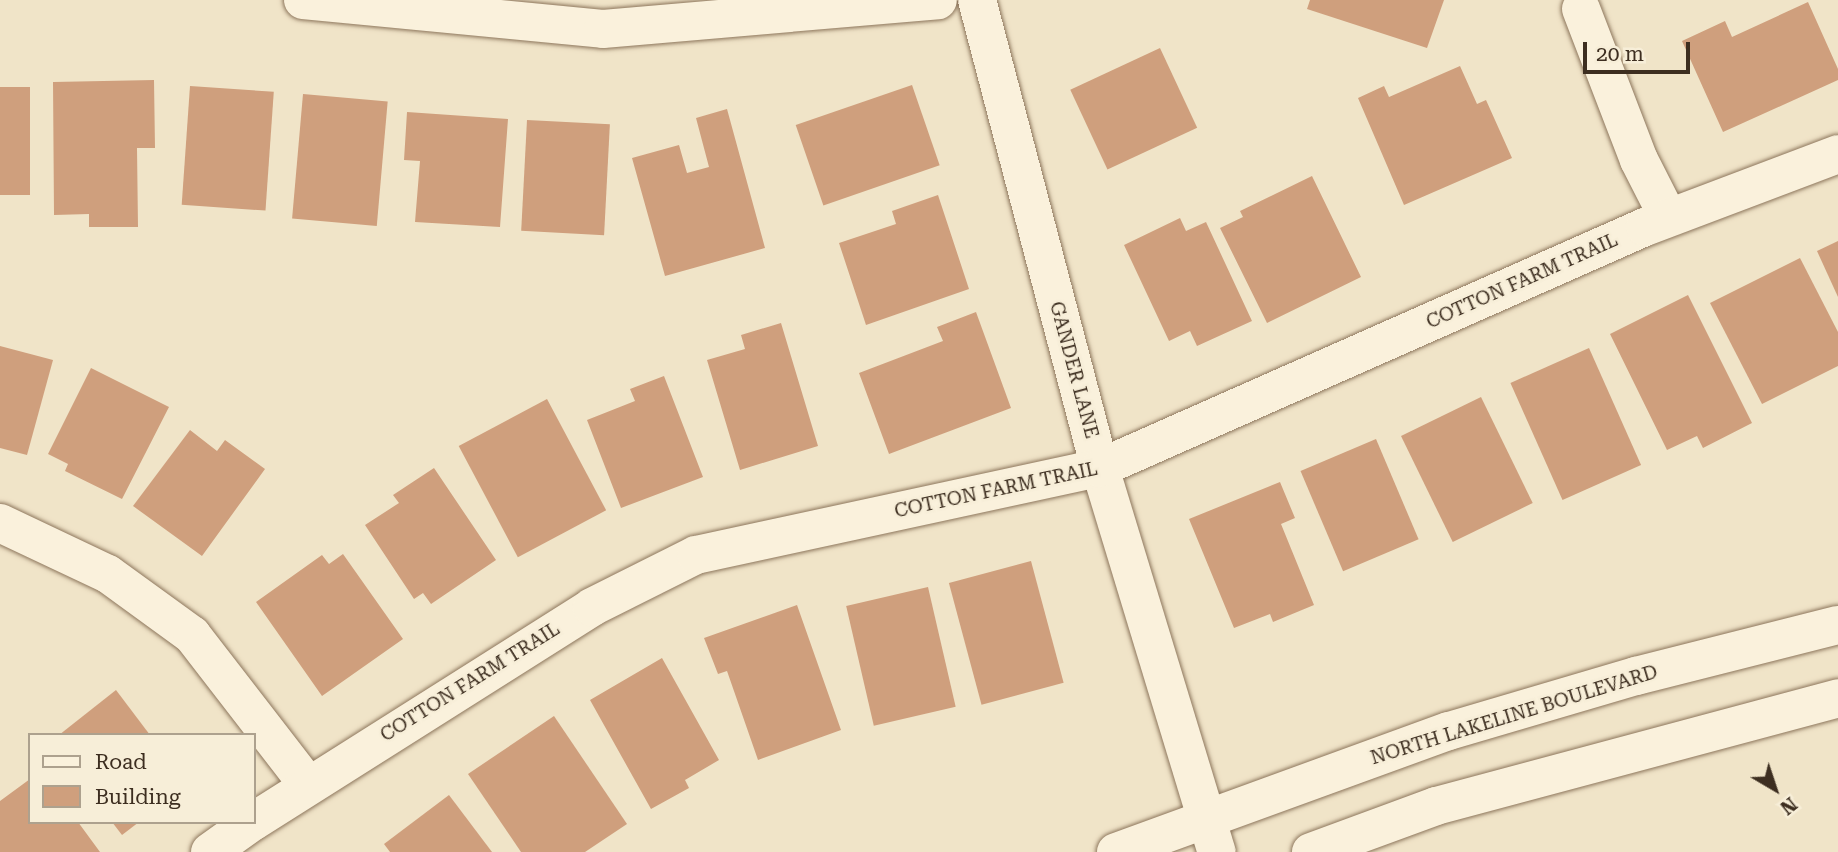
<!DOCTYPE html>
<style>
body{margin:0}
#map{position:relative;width:1838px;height:852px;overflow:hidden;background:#f0e4c8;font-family:"Roboto Serif",serif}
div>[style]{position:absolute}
.building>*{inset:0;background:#cf9f7d;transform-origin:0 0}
.roads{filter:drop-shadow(0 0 2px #8d765c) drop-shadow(0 0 2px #8d765c)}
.minor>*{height:38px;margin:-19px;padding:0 19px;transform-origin:19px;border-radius:19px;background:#faf1dc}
.secondary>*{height:38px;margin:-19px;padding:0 19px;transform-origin:19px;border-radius:19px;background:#faf1dc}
span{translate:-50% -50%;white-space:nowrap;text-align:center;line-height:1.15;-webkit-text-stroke:5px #f7eed8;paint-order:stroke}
.street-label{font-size:19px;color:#3d2e20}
.legend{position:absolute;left:28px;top:733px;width:228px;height:91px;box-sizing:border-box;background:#f7eed8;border:2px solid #ada18e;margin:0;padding:9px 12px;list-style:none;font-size:21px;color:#3d2e20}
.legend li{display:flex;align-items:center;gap:14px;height:35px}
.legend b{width:35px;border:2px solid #ada18e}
.north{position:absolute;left:1740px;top:754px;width:70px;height:70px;-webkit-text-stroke:5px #f7eed8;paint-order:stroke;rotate:141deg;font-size:19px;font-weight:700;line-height:28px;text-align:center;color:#3d2e20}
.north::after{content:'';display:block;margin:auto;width:24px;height:32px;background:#3d2e20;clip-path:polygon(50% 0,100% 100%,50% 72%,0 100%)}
.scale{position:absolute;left:1583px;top:42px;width:107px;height:32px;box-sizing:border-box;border:4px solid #3d2e20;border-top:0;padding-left:9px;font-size:21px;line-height:24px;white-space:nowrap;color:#3d2e20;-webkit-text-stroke:5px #f7eed8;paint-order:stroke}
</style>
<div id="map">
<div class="building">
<div style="clip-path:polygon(1310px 0,1444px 0,1427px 48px,1307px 9px)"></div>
<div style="clip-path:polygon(1808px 2px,1838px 69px,1838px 80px,1723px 132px,1682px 41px,1725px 21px,1732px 37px)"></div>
<div style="left:1160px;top:48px;width:88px;height:99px;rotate:65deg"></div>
<div style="clip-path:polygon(1460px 66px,1477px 104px,1486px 100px,1512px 158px,1404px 205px,1358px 98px,1384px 86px,1389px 97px)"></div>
<div style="clip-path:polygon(154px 80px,155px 148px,137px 148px,138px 227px,89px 227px,89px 214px,54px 215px,53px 82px)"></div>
<div style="left:912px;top:85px;width:85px;height:123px;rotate:71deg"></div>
<div style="left:190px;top:86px;width:84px;height:119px;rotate:4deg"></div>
<div style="left:0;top:87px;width:30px;height:108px"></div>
<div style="left:303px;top:94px;width:85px;height:125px;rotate:5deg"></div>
<div style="clip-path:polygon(727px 109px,765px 248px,665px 276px,632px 158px,679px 145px,687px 173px,709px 167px,696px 118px)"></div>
<div style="clip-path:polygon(407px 112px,508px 119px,500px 227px,415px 222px,420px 161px,404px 160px)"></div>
<div style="left:527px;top:120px;width:83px;height:111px;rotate:3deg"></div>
<div style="clip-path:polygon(1312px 176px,1361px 277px,1267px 323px,1220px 228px,1243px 217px,1240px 211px)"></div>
<div style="clip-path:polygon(938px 195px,969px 289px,866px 325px,839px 243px,896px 224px,892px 211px)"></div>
<div style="clip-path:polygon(1180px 218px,1186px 231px,1206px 222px,1252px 321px,1197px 346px,1190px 331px,1169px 341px,1124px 245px)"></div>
<div style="clip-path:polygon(1838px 241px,1838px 297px,1817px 251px)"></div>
<div style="clip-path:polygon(1800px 258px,1838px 332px,1838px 366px,1762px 404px,1710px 303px)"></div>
<div style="clip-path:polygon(1688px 295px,1752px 423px,1703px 448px,1697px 436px,1667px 450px,1610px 334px)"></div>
<div style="clip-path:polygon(976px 312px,1011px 408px,889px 454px,859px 373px,943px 341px,937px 327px)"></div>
<div style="clip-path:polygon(781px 323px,818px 446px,740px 470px,707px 360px,745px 349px,741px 335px)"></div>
<div style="clip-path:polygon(0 346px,53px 360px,27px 455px,0 448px)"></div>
<div style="left:1589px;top:348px;width:128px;height:86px;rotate:66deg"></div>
<div style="clip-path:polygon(91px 368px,169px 407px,122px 499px,65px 471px,68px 464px,48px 454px)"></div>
<div style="clip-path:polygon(664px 376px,703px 477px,621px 508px,587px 420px,635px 401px,630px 389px)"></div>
<div style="left:1481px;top:397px;width:118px;height:89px;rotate:64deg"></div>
<div style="left:547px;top:399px;width:126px;height:100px;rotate:62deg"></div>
<div style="clip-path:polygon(190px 430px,217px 451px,225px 440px,265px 469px,202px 556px,133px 506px)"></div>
<div style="left:1376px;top:439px;width:109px;height:82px;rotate:67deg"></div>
<div style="clip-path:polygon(434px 468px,496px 560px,431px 604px,423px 593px,414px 599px,365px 525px,399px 503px,393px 495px)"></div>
<div style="clip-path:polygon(1280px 482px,1295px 518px,1281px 524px,1314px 605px,1273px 622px,1270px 614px,1234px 628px,1189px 519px)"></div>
<div style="clip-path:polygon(343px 554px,403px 639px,322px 696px,256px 602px,322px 555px,329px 564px)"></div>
<div style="left:1031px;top:561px;width:126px;height:85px;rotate:75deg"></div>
<div style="left:928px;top:587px;width:123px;height:84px;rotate:77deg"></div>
<div style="clip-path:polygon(797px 605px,841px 730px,758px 760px,727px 671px,718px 674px,704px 638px)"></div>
<div style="clip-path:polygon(662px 658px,719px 760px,685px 780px,689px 788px,651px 809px,590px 700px)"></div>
<div style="clip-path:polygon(116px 690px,150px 735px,59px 735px)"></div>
<div style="clip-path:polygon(554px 716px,627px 824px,585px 852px,521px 852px,468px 774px)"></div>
<div style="clip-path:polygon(30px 779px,30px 822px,78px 822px,100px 852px,0 852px,0 801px)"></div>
<div style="clip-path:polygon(449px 795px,492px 852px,390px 852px,384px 844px)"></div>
<div style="clip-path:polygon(112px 822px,139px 822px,122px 835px)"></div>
</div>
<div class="roads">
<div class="minor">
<div style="left:303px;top:0;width:301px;rotate:5.5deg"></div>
<div style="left:603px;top:29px;width:336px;rotate:-4.9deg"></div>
<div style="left:977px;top:0;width:484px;rotate:75.3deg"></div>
<div style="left:1100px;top:468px;width:401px;rotate:73.1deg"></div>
<div style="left:1581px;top:9px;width:162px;rotate:69deg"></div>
<div style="left:1639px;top:160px;width:64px;rotate:63deg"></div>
<div style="left:0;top:523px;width:119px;rotate:25.3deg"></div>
<div style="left:108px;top:574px;width:104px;rotate:36deg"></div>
<div style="left:192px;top:635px;width:188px;rotate:52.3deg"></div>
<div style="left:254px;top:821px;width:400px;rotate:-32.3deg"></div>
<div style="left:592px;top:607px;width:116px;rotate:-26.6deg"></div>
<div style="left:696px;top:555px;width:413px;rotate:-12.2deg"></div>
<div style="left:1100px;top:468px;width:596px;rotate:-23.86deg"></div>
<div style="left:1645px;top:227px;width:206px;rotate:-20.7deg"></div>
<div style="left:210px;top:852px;width:52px;rotate:-35.5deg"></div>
</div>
<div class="secondary">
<div style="left:1116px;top:852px;width:354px;rotate:-20deg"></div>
<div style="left:1449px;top:731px;width:195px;rotate:-16.4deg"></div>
<div style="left:1636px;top:676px;width:208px;rotate:-14.2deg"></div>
<div style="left:1311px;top:852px;width:133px;rotate:-20.2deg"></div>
<div style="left:1436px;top:806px;width:416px;rotate:-15deg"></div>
</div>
</div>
<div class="street-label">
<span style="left:1522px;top:281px;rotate:-24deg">COTTON FARM TRAIL</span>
<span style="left:1074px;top:370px;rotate:75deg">GANDER LANE</span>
<span style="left:996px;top:490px;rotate:-12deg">COTTON FARM TRAIL</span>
<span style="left:470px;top:682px;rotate:-32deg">COTTON FARM TRAIL</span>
<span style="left:1514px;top:715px;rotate:-17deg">NORTH LAKELINE BOULEVARD</span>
</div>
<ul class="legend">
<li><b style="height:9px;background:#faf1dc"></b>Road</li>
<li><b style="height:19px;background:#cf9f7d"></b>Building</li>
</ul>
<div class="north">N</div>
<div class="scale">20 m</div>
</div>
